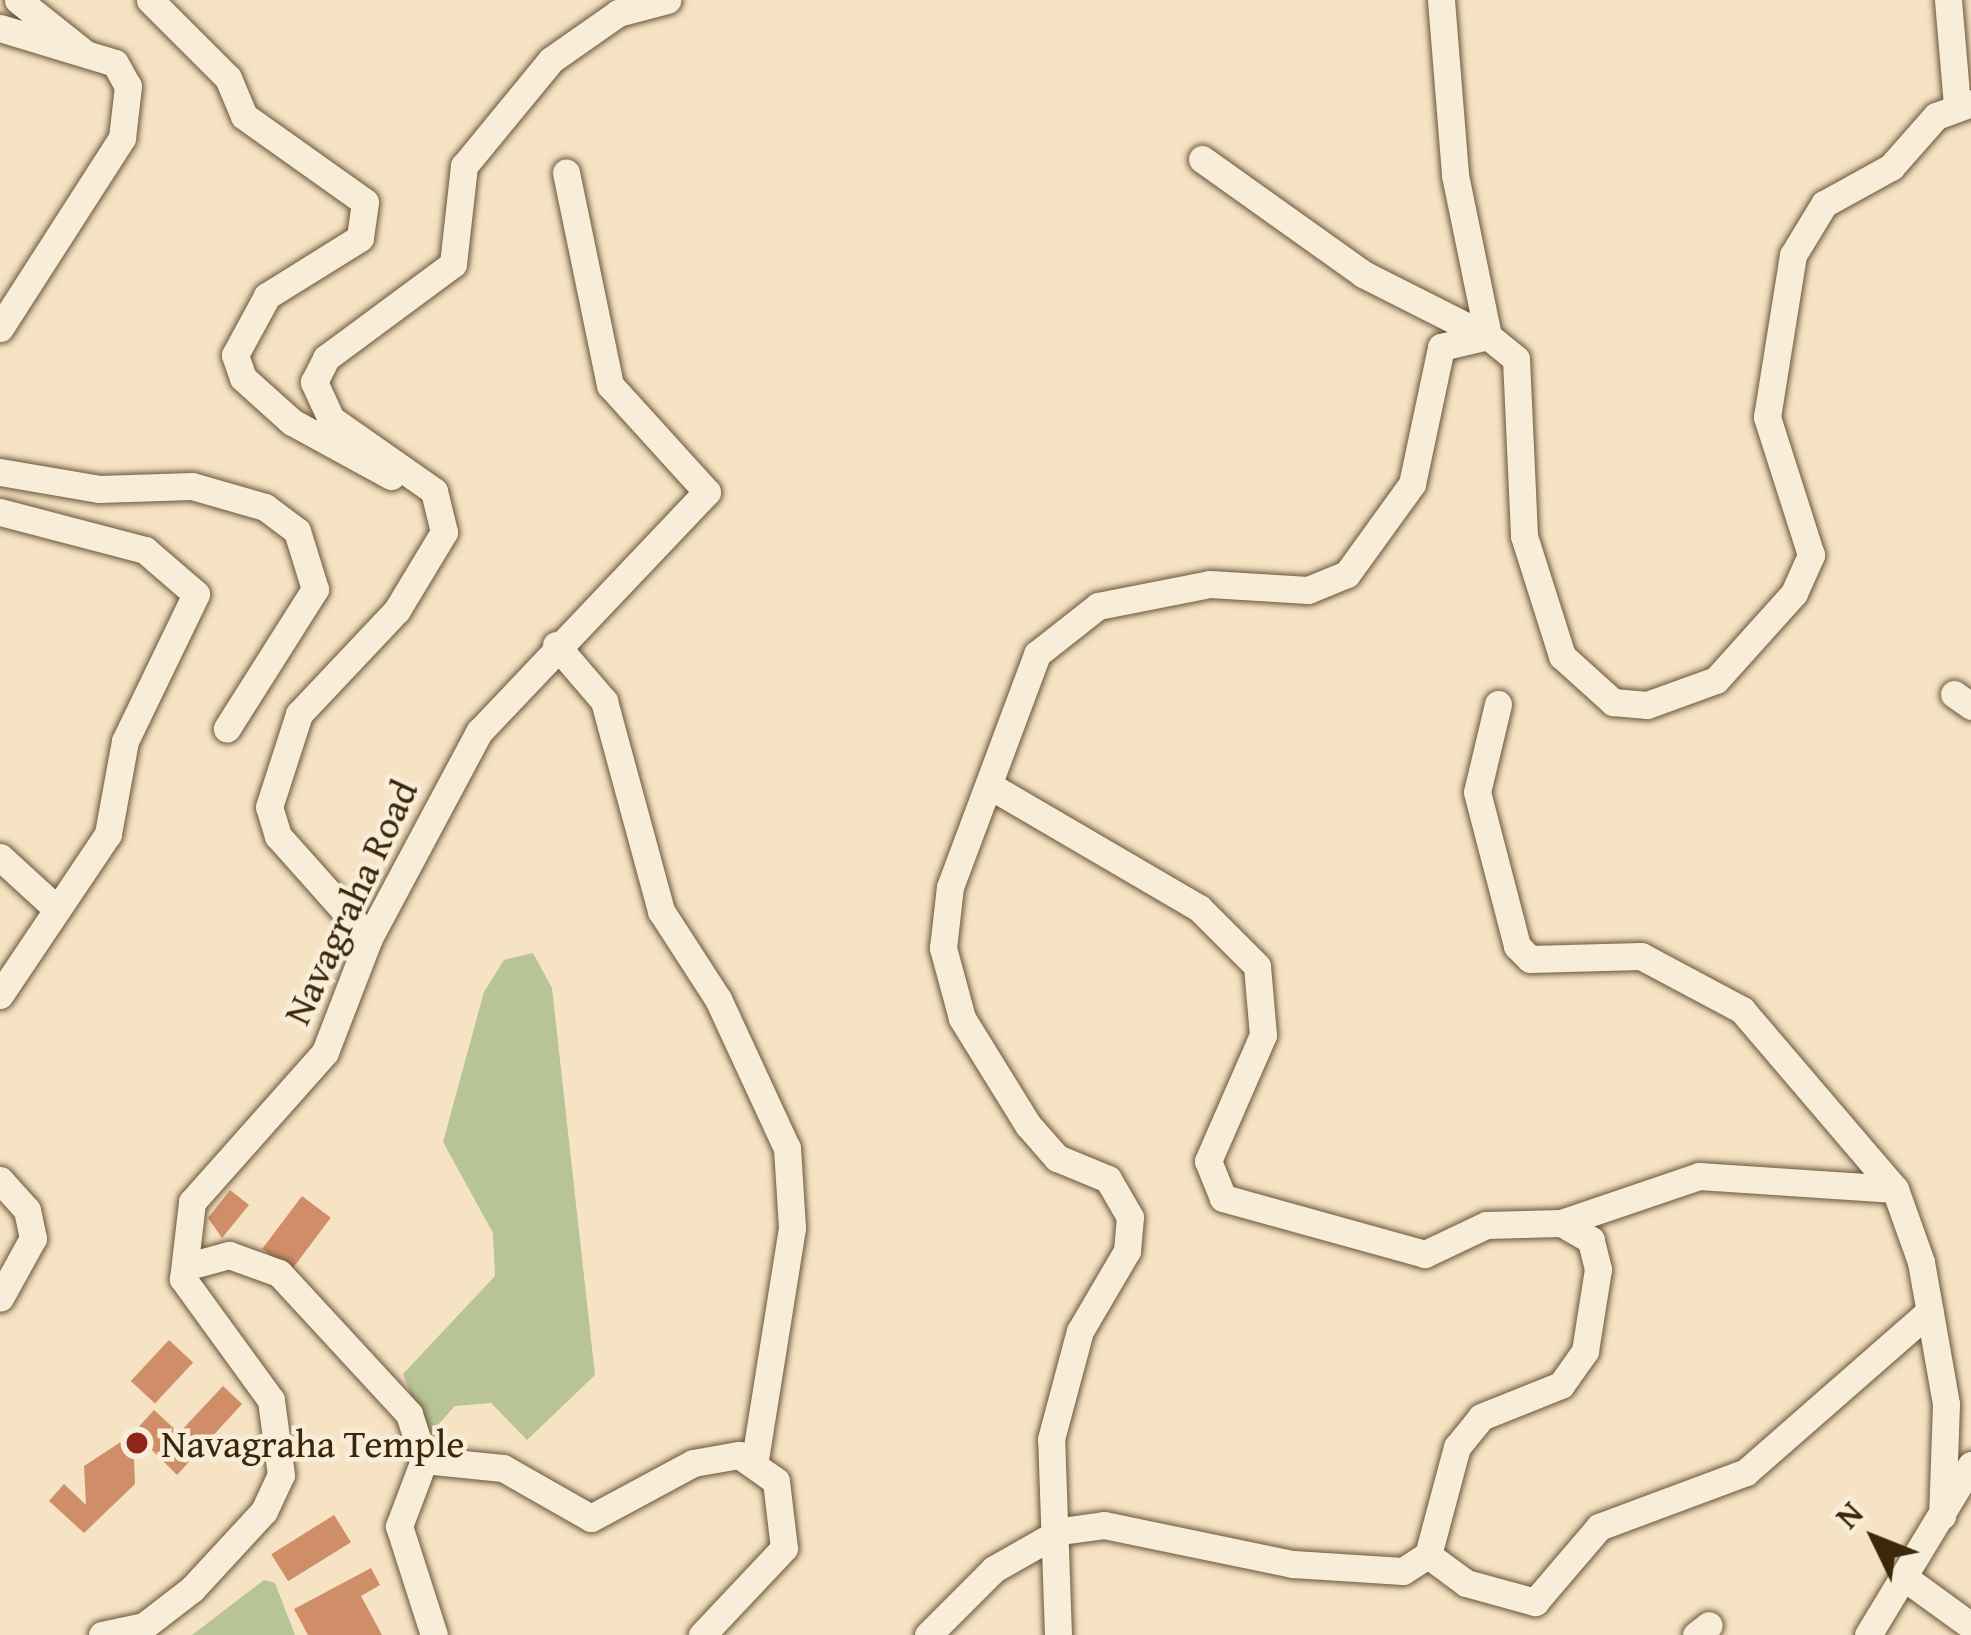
<!DOCTYPE html>
<style>
body{margin:0}
#map{position:relative;width:1971px;height:1635px;overflow:hidden;background:#f5e3c4;font-family:"Gentium Book Plus",serif}
div>[style]{position:absolute}
.green>*{inset:0;background:#b9c496}
.building>*{inset:0;background:#d08e68;transform-origin:0 0}
.roads{filter:drop-shadow(0 0 3px #6a5638) drop-shadow(0 0 3px #6a5638)}
.street>*{height:27px;margin:-13.5px;padding:0 13.5px;transform-origin:13.5px;border-radius:13.5px;background:#f8edd9}
.dots>*{width:33px;height:33px;translate:-50% -50%;box-sizing:border-box;border:6px solid #f8edd9;border-radius:50%}
span{translate:-50% -50%;white-space:nowrap;text-align:center;line-height:1.15;-webkit-text-stroke:9px #f8edd9;paint-order:stroke}
.street-label{font-size:39px;color:#3b270a}
.poi-label{font-size:39px;color:#3b270a}
.left{translate:0 -50%;text-align:left}
.north{position:absolute;left:1815px;top:1479px;width:120px;height:120px;-webkit-text-stroke:9px #f8edd9;paint-order:stroke;rotate:313deg;font-size:33px;font-weight:700;line-height:48px;text-align:center;color:#3b270a}
.north::after{content:'';display:block;margin:auto;width:42px;height:54px;background:#3b270a;clip-path:polygon(50% 0,100% 100%,50% 72%,0 100%)}
</style>
<div id="map">
<div class="green">
<div style="clip-path:polygon(533px 953px,552px 988px,595px 1375px,527px 1440px,491px 1403px,455px 1406px,427px 1437px,403px 1374px,495px 1276px,493px 1233px,443px 1142px,484px 992px,504px 960px)"></div>
<div style="clip-path:polygon(264px 1580px,275px 1583px,295px 1635px,192px 1635px)"></div>
</div>
<div class="building">
<div style="clip-path:polygon(230px 1190px,249px 1205px,222px 1238px,208px 1218px)"></div>
<div style="left:302px;top:1196px;width:36px;height:66px;rotate:37deg"></div>
<div style="left:169px;top:1340px;width:33px;height:56px;rotate:43deg"></div>
<div style="clip-path:polygon(223px 1386px,242px 1404px,177px 1475px,134px 1432px,154px 1410px,179px 1433px)"></div>
<div style="clip-path:polygon(133px 1434px,135px 1484px,84px 1533px,49px 1501px,64px 1484px,86px 1505px,84px 1466px)"></div>
<div style="left:334px;top:1515px;width:32px;height:74px;rotate:58deg"></div>
<div style="clip-path:polygon(371px 1568px,380px 1585px,361px 1596px,382px 1635px,308px 1635px,294px 1609px)"></div>
</div>
<div class="roads">
<div class="street">
<div style="left:18px;top:0;width:82px;rotate:38.6deg"></div>
<div style="left:150px;top:0;width:110px;rotate:45deg"></div>
<div style="left:228px;top:78px;width:41px;rotate:67.2deg"></div>
<div style="left:244px;top:116px;width:148px;rotate:35.4deg"></div>
<div style="left:365px;top:202px;width:36px;rotate:98deg"></div>
<div style="left:360px;top:238px;width:110px;rotate:148.1deg"></div>
<div style="left:267px;top:296px;width:67px;rotate:118.5deg"></div>
<div style="left:235px;top:355px;width:24px;rotate:71deg"></div>
<div style="left:243px;top:378px;width:66px;rotate:41.9deg"></div>
<div style="left:292px;top:422px;width:113px;rotate:28.6deg"></div>
<div style="left:1441px;top:0;width:176px;rotate:85.4deg"></div>
<div style="left:1455px;top:175px;width:164px;rotate:78.4deg"></div>
<div style="left:1948px;top:0;width:104px;rotate:85.1deg"></div>
<div style="left:0;top:28px;width:120px;rotate:16.9deg"></div>
<div style="left:115px;top:63px;width:26px;rotate:61deg"></div>
<div style="left:128px;top:86px;width:52px;rotate:96.6deg"></div>
<div style="left:122px;top:138px;width:226px;rotate:122.7deg"></div>
<div style="left:1202px;top:159px;width:198px;rotate:35.5deg"></div>
<div style="left:1363px;top:274px;width:136px;rotate:26.8deg"></div>
<div style="left:0;top:472px;width:100px;rotate:9.7deg"></div>
<div style="left:99px;top:489px;width:93px;rotate:-1.8deg"></div>
<div style="left:192px;top:486px;width:76px;rotate:16deg"></div>
<div style="left:265px;top:507px;width:40px;rotate:37deg"></div>
<div style="left:297px;top:531px;width:61px;rotate:72.8deg"></div>
<div style="left:315px;top:589px;width:165px;rotate:122.3deg"></div>
<div style="left:0;top:512px;width:150px;rotate:14.7deg"></div>
<div style="left:145px;top:550px;width:67px;rotate:40.8deg"></div>
<div style="left:196px;top:594px;width:163px;rotate:115.8deg"></div>
<div style="left:125px;top:741px;width:95px;rotate:100.4deg"></div>
<div style="left:108px;top:834px;width:194px;rotate:123.9deg"></div>
<div style="left:556px;top:645px;width:74px;rotate:49.4deg"></div>
<div style="left:604px;top:701px;width:218px;rotate:74.8deg"></div>
<div style="left:661px;top:911px;width:105px;rotate:57.1deg"></div>
<div style="left:718px;top:999px;width:164px;rotate:65.2deg"></div>
<div style="left:787px;top:1148px;width:80px;rotate:86.4deg"></div>
<div style="left:792px;top:1228px;width:239px;rotate:99.1deg"></div>
<div style="left:1954px;top:694px;width:21px;rotate:35deg"></div>
<div style="left:1498px;top:704px;width:90px;rotate:103.4deg"></div>
<div style="left:1477px;top:792px;width:159px;rotate:75.4deg"></div>
<div style="left:1517px;top:946px;width:18px;rotate:45deg"></div>
<div style="left:1530px;top:959px;width:111px;rotate:-1.5deg"></div>
<div style="left:1641px;top:956px;width:115px;rotate:28.1deg"></div>
<div style="left:1742px;top:1010px;width:235px;rotate:49.5deg"></div>
<div style="left:1895px;top:1189px;width:77px;rotate:70.4deg"></div>
<div style="left:1921px;top:1262px;width:144px;rotate:80deg"></div>
<div style="left:1946px;top:1404px;width:112px;rotate:92deg"></div>
<div style="left:0;top:857px;width:77px;rotate:42.4deg"></div>
<div style="left:369px;top:938px;width:137px;rotate:-131.7deg"></div>
<div style="left:278px;top:836px;width:30px;rotate:-107deg"></div>
<div style="left:269px;top:807px;width:98px;rotate:-72.1deg"></div>
<div style="left:299px;top:714px;width:143px;rotate:-46.7deg"></div>
<div style="left:397px;top:610px;width:91px;rotate:-58.9deg"></div>
<div style="left:444px;top:532px;width:42px;rotate:-103.7deg"></div>
<div style="left:434px;top:491px;width:126px;rotate:-145deg"></div>
<div style="left:331px;top:419px;width:41px;rotate:-114.7deg"></div>
<div style="left:314px;top:382px;width:27px;rotate:-63deg"></div>
<div style="left:326px;top:358px;width:158px;rotate:-36.5deg"></div>
<div style="left:453px;top:264px;width:99px;rotate:-83.6deg"></div>
<div style="left:464px;top:166px;width:137px;rotate:-50.6deg"></div>
<div style="left:551px;top:60px;width:82px;rotate:-35deg"></div>
<div style="left:618px;top:13px;width:51px;rotate:-14.9deg"></div>
<div style="left:0;top:1180px;width:40px;rotate:48deg"></div>
<div style="left:27px;top:1210px;width:29px;rotate:78deg"></div>
<div style="left:33px;top:1238px;width:68px;rotate:118.8deg"></div>
<div style="left:1561px;top:1223px;width:146px;rotate:-18.8deg"></div>
<div style="left:1699px;top:1176px;width:196px;rotate:3.8deg"></div>
<div style="left:185px;top:1267px;width:46px;rotate:-15.3deg"></div>
<div style="left:229px;top:1255px;width:53px;rotate:19.8deg"></div>
<div style="left:279px;top:1273px;width:192px;rotate:47.3deg"></div>
<div style="left:409px;top:1414px;width:48px;rotate:71.9deg"></div>
<div style="left:424px;top:1460px;width:71px;rotate:110.7deg"></div>
<div style="left:399px;top:1526px;width:114px;rotate:72.2deg"></div>
<div style="left:424px;top:1460px;width:79px;rotate:5.8deg"></div>
<div style="left:503px;top:1468px;width:101px;rotate:29.6deg"></div>
<div style="left:591px;top:1518px;width:116px;rotate:-28.3deg"></div>
<div style="left:693px;top:1463px;width:47px;rotate:-9.9deg"></div>
<div style="left:739px;top:1455px;width:45px;rotate:35.1deg"></div>
<div style="left:776px;top:1481px;width:67px;rotate:83.2deg"></div>
<div style="left:784px;top:1548px;width:120px;rotate:133.3deg"></div>
<div style="left:1428px;top:1555px;width:47px;rotate:36.4deg"></div>
<div style="left:1466px;top:1583px;width:72px;rotate:15.4deg"></div>
<div style="left:1535px;top:1602px;width:99px;rotate:-49.5deg"></div>
<div style="left:1599px;top:1527px;width:157px;rotate:-20.5deg"></div>
<div style="left:1746px;top:1472px;width:244px;rotate:-41.2deg"></div>
<div style="left:1905px;top:1578px;width:82px;rotate:36deg"></div>
<div style="left:102px;top:1635px;width:43px;rotate:-12.1deg"></div>
<div style="left:144px;top:1626px;width:61px;rotate:-37.6deg"></div>
<div style="left:192px;top:1589px;width:106px;rotate:-47.3deg"></div>
<div style="left:264px;top:1511px;width:40px;rotate:-65deg"></div>
<div style="left:281px;top:1475px;width:76px;rotate:-97.6deg"></div>
<div style="left:271px;top:1400px;width:150px;rotate:-126deg"></div>
<div style="left:183px;top:1279px;width:78px;rotate:-83.3deg"></div>
<div style="left:192px;top:1202px;width:200px;rotate:-48.4deg"></div>
<div style="left:325px;top:1052px;width:122px;rotate:-68.9deg"></div>
<div style="left:369px;top:938px;width:234px;rotate:-61.9deg"></div>
<div style="left:479px;top:732px;width:331px;rotate:-46.5deg"></div>
<div style="left:707px;top:492px;width:144px;rotate:-132.2deg"></div>
<div style="left:610px;top:385px;width:217px;rotate:-101.7deg"></div>
<div style="left:928px;top:1635px;width:93px;rotate:-45deg"></div>
<div style="left:994px;top:1569px;width:77px;rotate:-29.6deg"></div>
<div style="left:1061px;top:1531px;width:43px;rotate:-7.9deg"></div>
<div style="left:1104px;top:1525px;width:193px;rotate:11.7deg"></div>
<div style="left:1293px;top:1564px;width:110px;rotate:3.6deg"></div>
<div style="left:1403px;top:1571px;width:30px;rotate:-33deg"></div>
<div style="left:1428px;top:1555px;width:112px;rotate:-75deg"></div>
<div style="left:1457px;top:1447px;width:38px;rotate:-51deg"></div>
<div style="left:1481px;top:1417px;width:86px;rotate:-21.8deg"></div>
<div style="left:1561px;top:1385px;width:42px;rotate:-54.8deg"></div>
<div style="left:1585px;top:1351px;width:83px;rotate:-81deg"></div>
<div style="left:1598px;top:1269px;width:30px;rotate:-104deg"></div>
<div style="left:1591px;top:1240px;width:34px;rotate:-150deg"></div>
<div style="left:1561px;top:1223px;width:75px;rotate:178.5deg"></div>
<div style="left:1486px;top:1225px;width:68px;rotate:154.6deg"></div>
<div style="left:1425px;top:1254px;width:210px;rotate:-164.5deg"></div>
<div style="left:1223px;top:1198px;width:40px;rotate:-112deg"></div>
<div style="left:1208px;top:1161px;width:137px;rotate:-66.4deg"></div>
<div style="left:1263px;top:1035px;width:69px;rotate:-95deg"></div>
<div style="left:1257px;top:966px;width:82px;rotate:-135deg"></div>
<div style="left:1199px;top:908px;width:240px;rotate:-149.7deg"></div>
<div style="left:1058px;top:1635px;width:196px;rotate:-92deg"></div>
<div style="left:1051px;top:1439px;width:112px;rotate:-75deg"></div>
<div style="left:1080px;top:1331px;width:93px;rotate:-59.6deg"></div>
<div style="left:1127px;top:1251px;width:34px;rotate:-85deg"></div>
<div style="left:1130px;top:1217px;width:44px;rotate:-120.1deg"></div>
<div style="left:1108px;top:1179px;width:55px;rotate:-157.6deg"></div>
<div style="left:1057px;top:1158px;width:44px;rotate:-131.3deg"></div>
<div style="left:1028px;top:1125px;width:126px;rotate:-121.7deg"></div>
<div style="left:962px;top:1018px;width:73px;rotate:-105.2deg"></div>
<div style="left:943px;top:948px;width:61px;rotate:-83.5deg"></div>
<div style="left:950px;top:887px;width:249px;rotate:-69.5deg"></div>
<div style="left:1037px;top:654px;width:78px;rotate:-38.2deg"></div>
<div style="left:1098px;top:606px;width:114px;rotate:-11.1deg"></div>
<div style="left:1210px;top:584px;width:98px;rotate:3.5deg"></div>
<div style="left:1308px;top:590px;width:42px;rotate:-22.3deg"></div>
<div style="left:1347px;top:574px;width:111px;rotate:-54.2deg"></div>
<div style="left:1412px;top:484px;width:140px;rotate:-78deg"></div>
<div style="left:1441px;top:347px;width:48px;rotate:-13.2deg"></div>
<div style="left:1488px;top:336px;width:36px;rotate:39deg"></div>
<div style="left:1516px;top:359px;width:177px;rotate:87.4deg"></div>
<div style="left:1524px;top:536px;width:126px;rotate:72.4deg"></div>
<div style="left:1562px;top:656px;width:69px;rotate:42deg"></div>
<div style="left:1613px;top:702px;width:34px;rotate:5deg"></div>
<div style="left:1647px;top:705px;width:73px;rotate:-19.9deg"></div>
<div style="left:1716px;top:680px;width:117px;rotate:-48.1deg"></div>
<div style="left:1794px;top:593px;width:42px;rotate:-65.9deg"></div>
<div style="left:1811px;top:555px;width:145px;rotate:-107.7deg"></div>
<div style="left:1767px;top:417px;width:164px;rotate:-80.9deg"></div>
<div style="left:1793px;top:255px;width:60px;rotate:-58.7deg"></div>
<div style="left:1824px;top:204px;width:77px;rotate:-28.9deg"></div>
<div style="left:1891px;top:167px;width:68px;rotate:-48.6deg"></div>
<div style="left:1936px;top:116px;width:37px;rotate:-20deg"></div>
<div style="left:1696px;top:1635px;width:16px;rotate:-38deg"></div>
<div style="left:1868px;top:1635px;width:199px;rotate:-58.8deg"></div>
</div>
</div>
<div class="dots">
<div style="left:137px;top:1443px;background:#8f2418"></div>
</div>
<div class="street-label">
<span style="left:350px;top:902px;rotate:-65deg">Navagraha Road</span>
</div>
<div class="poi-label">
<span class="left" style="left:161px;top:1443px">Navagraha Temple</span>
</div>
<div class="north">N</div>
</div>
